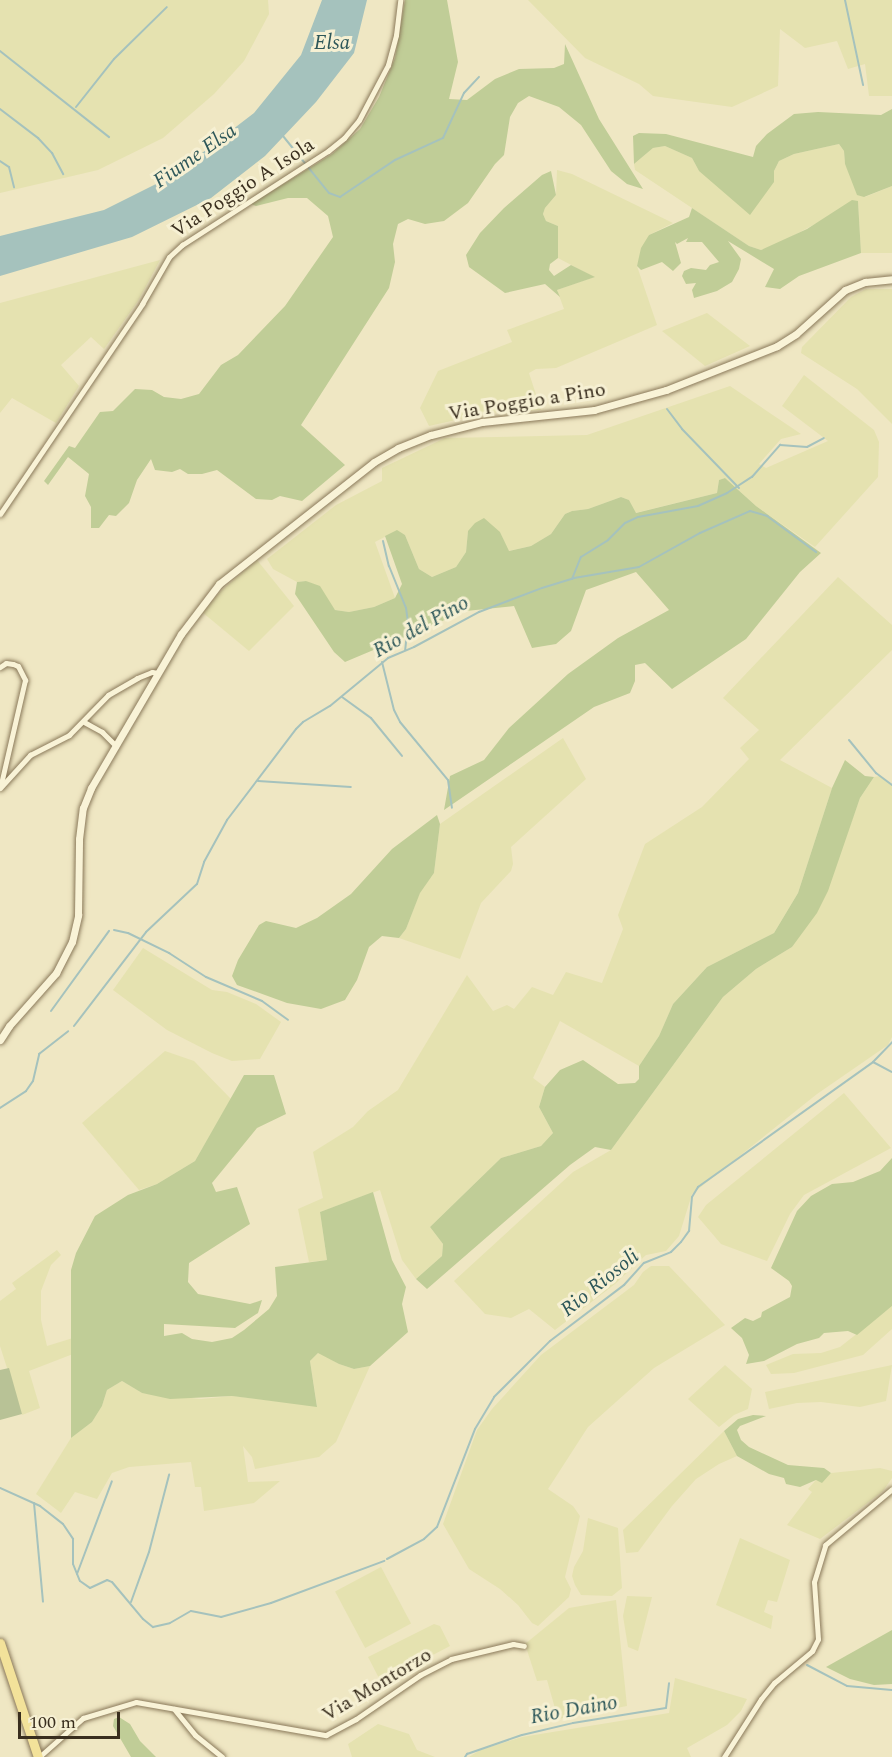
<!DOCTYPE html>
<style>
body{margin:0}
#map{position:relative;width:892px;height:1757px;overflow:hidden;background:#efe7c3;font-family:Spectral,serif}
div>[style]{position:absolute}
.farmland>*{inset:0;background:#e5e2b0;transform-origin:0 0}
.green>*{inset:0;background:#c0cd97}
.cemetery>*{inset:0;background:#b8c296}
.water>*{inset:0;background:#a5c2bd}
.stream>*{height:2px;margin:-1px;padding:0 1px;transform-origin:1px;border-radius:1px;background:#a5c2bd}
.roads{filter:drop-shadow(0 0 2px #8a795a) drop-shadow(0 0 2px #8a795a)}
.minor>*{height:5px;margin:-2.5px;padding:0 2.5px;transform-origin:2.5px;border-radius:2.5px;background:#f9f3d7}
.tertiary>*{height:7px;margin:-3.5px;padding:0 3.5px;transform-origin:3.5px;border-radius:3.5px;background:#f9f3d7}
.primary>*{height:9px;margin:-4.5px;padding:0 4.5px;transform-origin:4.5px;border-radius:4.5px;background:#f3e29a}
span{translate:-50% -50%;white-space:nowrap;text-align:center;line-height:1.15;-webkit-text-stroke:6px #f6f0d3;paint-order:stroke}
.street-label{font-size:20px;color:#392e1e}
.water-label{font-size:21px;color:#2d5759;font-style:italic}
.scale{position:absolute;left:18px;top:1712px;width:102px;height:27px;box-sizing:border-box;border:3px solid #392e1e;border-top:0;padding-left:8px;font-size:18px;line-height:21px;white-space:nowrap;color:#392e1e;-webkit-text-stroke:4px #f6f0d3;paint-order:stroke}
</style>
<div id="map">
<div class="farmland">
<div style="clip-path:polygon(0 0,268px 0,269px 14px,244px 61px,214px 94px,163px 138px,98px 170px,0 193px)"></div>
<div style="clip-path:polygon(528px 0,892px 0,892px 96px,869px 96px,865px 64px,848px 69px,837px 41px,805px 48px,780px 29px,778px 86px,732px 107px,653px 96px,639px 84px,585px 58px)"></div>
<div style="clip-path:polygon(839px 144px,844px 151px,845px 164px,865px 197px,892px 186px,892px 253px,861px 253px,858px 201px,774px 246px,761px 250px,749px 246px,635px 170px,634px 164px,653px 148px,665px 146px,692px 158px,699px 171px,774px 182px,774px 171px,779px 161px,794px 154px)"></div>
<div style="clip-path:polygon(557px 170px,572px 174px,673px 223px,649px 235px,637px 266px,657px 325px,556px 368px,536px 369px,529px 373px,541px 410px,487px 413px,429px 426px,420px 408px,438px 371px,512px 342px,507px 330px,564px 309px,557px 290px,594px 277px,558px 258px,558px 226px,546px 221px,543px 214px,545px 208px,556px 195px)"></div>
<div style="clip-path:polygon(160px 260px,138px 301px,104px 349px,91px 337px,61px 365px,79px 386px,56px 423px,12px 398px,0 413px,0 303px)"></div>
<div style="clip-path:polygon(866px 289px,892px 289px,892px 424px,857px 389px,801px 353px,802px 347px,851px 297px)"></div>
<div style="clip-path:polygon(707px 313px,750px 346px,705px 366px,662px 331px)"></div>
<div style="clip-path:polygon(804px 375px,874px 430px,879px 442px,878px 477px,815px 547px,756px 506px,725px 478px,719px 480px,717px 493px,635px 513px,629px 500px,621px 497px,588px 509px,572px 511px,565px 514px,551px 534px,531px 546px,508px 551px,500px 532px,468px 531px,466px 552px,456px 567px,432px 577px,419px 569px,405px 535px,396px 531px,375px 542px,395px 598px,374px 607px,349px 612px,335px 610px,306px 581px,297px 582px,273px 569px,267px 559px,336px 505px,382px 481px,382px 468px,445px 438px,587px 435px,730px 386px,801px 434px,781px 439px,759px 464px,766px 468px,828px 441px,782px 406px)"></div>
<div style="clip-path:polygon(257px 560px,294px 606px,249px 651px,202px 612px,222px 590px)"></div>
<div style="clip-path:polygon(838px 577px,892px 625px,892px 650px,780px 760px,832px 788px,798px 893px,774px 933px,707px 967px,673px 1004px,659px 1036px,639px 1066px,560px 1021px,533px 1078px,545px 1087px,539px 1107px,553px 1133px,541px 1146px,501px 1158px,430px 1227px,443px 1244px,442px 1256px,416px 1279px,402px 1260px,380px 1190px,320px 1212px,327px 1260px,309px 1262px,298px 1209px,323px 1198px,313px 1152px,353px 1127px,368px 1111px,398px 1090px,467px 975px,493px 1011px,507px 1005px,514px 1009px,532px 987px,553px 995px,566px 972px,602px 983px,623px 929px,618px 915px,645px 844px,702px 807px,749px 759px,740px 748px,759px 730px,723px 698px)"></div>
<div style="clip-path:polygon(563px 738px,586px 779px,511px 847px,513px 864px,511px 871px,481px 903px,460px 959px,399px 938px,406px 929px,420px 892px,434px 873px,440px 824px)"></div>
<div style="clip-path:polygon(880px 776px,892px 785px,892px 1037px,888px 1045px,817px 1094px,692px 1194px,679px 1236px,666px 1251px,646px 1255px,615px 1284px,555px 1330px,529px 1309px,511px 1318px,485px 1314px,454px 1281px,573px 1172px,611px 1150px,723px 997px,756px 969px,792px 947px,845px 840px,860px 798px,874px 777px)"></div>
<div style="clip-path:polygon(143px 948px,212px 990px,227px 992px,256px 1004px,281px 1022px,260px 1059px,232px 1061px,212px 1053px,167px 1030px,113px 990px)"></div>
<div style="clip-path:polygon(165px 1051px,194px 1061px,231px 1099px,195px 1161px,157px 1184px,139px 1190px,82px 1123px)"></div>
<div style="clip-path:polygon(844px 1093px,891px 1148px,804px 1195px,790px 1214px,767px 1261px,721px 1244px,698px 1217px,706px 1205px)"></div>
<div style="clip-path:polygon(57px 1250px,61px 1255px,51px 1265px,41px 1291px,41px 1320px,47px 1346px,73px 1338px,73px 1354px,29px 1371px,40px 1408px,22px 1415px,0 1346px,0 1301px,16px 1289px,12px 1283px)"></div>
<div style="clip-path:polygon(651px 1266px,669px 1266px,725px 1325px,654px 1368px,588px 1427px,548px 1489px,573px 1506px,580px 1516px,565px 1577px,571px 1589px,569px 1597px,538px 1626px,532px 1623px,518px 1605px,500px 1589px,469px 1569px,443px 1524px,477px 1430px,492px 1409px,541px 1355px,634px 1285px,643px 1272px)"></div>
<div style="clip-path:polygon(892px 1306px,892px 1329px,863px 1355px,794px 1373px,771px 1374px,766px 1365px,793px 1354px,821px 1353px,840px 1347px)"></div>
<div style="clip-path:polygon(319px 1352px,339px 1364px,354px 1369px,370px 1366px,336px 1442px,319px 1457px,255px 1469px,252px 1457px,243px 1446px,248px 1482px,280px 1481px,254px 1503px,204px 1511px,201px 1487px,195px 1487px,191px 1462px,129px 1467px,112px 1473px,97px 1499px,75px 1492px,61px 1513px,36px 1494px,71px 1438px,92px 1422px,102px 1406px,107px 1390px,122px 1381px,142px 1393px,201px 1399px,232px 1396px,317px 1406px,310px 1361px)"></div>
<div style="clip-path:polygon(725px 1365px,752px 1389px,748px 1409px,734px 1415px,719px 1427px,688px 1399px)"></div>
<div style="clip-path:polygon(892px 1365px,886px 1401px,860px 1407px,821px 1402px,797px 1403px,769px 1409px,765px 1392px)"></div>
<div style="clip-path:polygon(724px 1431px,737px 1456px,719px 1464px,696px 1479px,672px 1506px,638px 1552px,626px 1553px,623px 1530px)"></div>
<div style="clip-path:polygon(880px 1468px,892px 1471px,892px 1478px,883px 1491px,820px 1539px,787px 1525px,812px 1492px,808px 1489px,816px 1480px,822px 1482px,831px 1473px)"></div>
<div style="clip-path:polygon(588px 1518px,618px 1528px,622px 1588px,612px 1596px,581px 1595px,575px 1585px,572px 1576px,574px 1567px,583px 1551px)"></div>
<div style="clip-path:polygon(740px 1538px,790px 1560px,777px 1602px,768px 1600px,764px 1612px,773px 1616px,771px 1629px,716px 1605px)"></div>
<div style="left:381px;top:1567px;width:64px;height:52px;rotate:62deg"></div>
<div style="clip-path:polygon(627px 1596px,652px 1597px,638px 1651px,628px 1647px,623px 1616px)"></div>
<div style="clip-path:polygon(616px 1600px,627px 1706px,558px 1719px,547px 1680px,537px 1681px,525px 1644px,569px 1608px)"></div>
<div style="clip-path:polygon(434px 1624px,440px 1626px,450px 1646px,381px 1682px,368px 1657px)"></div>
<div style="clip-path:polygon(675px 1678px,747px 1699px,741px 1711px,727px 1725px,687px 1748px,691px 1757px,469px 1757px,480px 1750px,522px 1737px,669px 1713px)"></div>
<div style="clip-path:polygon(378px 1724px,409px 1734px,417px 1750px,435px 1757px,352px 1757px,348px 1744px)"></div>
</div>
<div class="green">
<div style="clip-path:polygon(405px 0,447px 0,458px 62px,449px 99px,467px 100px,495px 79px,519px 69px,554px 68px,564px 64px,565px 44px,599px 119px,643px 189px,627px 184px,611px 171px,581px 125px,559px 107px,529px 96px,518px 103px,510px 117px,504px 155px,495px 164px,468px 203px,444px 221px,425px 224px,408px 219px,398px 224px,393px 244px,395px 262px,389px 288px,301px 425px,345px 465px,302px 501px,280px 496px,272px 500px,256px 499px,217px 470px,202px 474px,188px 474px,180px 469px,172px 472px,155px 470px,151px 459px,137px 480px,129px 503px,116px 516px,109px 515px,99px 528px,91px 528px,91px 507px,85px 496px,89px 474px,68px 457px,48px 485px,44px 481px,69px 446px,75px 448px,100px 412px,113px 411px,135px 389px,152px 390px,164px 397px,181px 399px,199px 394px,221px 365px,238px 355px,285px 306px,333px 237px,328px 216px,307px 198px,288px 198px,256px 206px,251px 204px,332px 154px,360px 129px,379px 97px,395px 58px)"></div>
<div style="clip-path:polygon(892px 109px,892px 186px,864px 197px,857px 195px,845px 164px,844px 151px,839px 144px,794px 154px,779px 161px,774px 171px,774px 182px,750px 215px,699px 171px,692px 158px,665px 146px,653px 148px,634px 164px,633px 136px,639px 133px,666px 134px,753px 157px,756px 146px,767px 134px,794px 114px,818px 112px,881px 115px)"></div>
<div style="clip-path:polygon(551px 171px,556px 195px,545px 208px,543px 214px,546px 221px,558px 226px,558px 258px,550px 264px,549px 270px,554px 276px,571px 265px,595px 277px,557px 290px,560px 297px,545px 284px,505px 293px,469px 267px,466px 255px,480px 233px,504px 208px,542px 175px)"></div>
<div style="clip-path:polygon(852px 200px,858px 201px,861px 253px,799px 276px,780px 289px,765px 287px,774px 269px,728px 241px,741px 259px,739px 269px,732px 282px,717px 291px,694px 298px,692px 290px,696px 283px,686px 284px,682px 276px,684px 271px,691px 268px,706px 270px,710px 265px,719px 262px,702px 242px,686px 242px,688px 238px,677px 244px,675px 242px,681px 263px,673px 271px,662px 262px,641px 270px,637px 266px,641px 248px,649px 235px,689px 217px,692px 208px,749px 246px,761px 250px,807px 229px)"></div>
<div style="clip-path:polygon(725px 478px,756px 506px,821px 553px,800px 572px,746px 639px,672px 689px,645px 663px,635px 665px,635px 681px,630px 693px,594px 707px,444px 810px,450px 776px,484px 760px,509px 728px,568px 674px,618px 638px,669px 610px,636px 572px,586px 590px,571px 631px,556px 644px,532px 648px,514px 606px,466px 611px,345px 662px,334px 652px,295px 594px,297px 582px,306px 581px,320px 586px,335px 610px,349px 612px,374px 607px,395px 598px,402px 584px,385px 536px,397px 530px,405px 535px,419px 569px,432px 577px,456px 567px,466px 552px,468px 531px,475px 523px,484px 518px,500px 532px,509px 551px,531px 546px,551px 534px,565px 514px,572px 511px,588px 509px,621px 497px,629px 500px,636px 513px,717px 493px,719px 480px)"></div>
<div style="clip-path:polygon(845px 760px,865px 776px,874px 777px,860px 798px,828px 891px,817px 913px,792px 947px,756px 969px,723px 997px,611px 1150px,595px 1147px,570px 1165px,427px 1289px,416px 1279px,442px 1256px,443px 1244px,430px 1227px,501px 1158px,541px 1146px,553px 1133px,539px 1107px,545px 1087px,560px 1070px,583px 1060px,618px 1084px,635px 1083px,639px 1079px,639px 1066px,659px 1036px,673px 1004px,707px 967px,774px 933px,798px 893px,832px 788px)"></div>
<div style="clip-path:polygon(437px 815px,440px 824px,434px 873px,420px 893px,406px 929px,399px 938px,382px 936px,369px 947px,357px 980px,345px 1000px,321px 1009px,287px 1003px,237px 985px,232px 976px,238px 960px,259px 925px,266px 921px,296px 928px,317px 918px,351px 894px,392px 849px)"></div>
<div style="clip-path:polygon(244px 1075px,274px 1075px,286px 1114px,257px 1128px,212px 1183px,216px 1192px,237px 1187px,250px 1224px,189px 1263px,188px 1282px,198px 1294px,250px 1304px,262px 1300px,258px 1313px,235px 1328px,164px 1324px,164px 1336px,182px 1333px,192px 1339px,212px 1342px,232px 1338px,244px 1330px,269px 1309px,277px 1296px,275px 1267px,327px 1260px,320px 1212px,373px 1192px,392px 1260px,406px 1287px,402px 1304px,408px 1332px,370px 1366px,354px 1369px,339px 1364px,318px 1353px,310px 1361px,317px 1407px,232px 1396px,170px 1399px,142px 1393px,122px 1381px,107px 1390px,102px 1406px,92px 1422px,71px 1438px,71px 1270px,76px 1253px,95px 1216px,128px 1195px,157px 1184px,195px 1161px)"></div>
<div style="clip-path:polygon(892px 1158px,892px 1306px,857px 1335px,848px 1331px,824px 1333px,819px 1338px,797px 1344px,764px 1361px,746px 1364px,749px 1355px,742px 1338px,731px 1328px,745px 1318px,753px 1321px,761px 1317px,762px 1312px,790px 1297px,792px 1286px,789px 1281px,771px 1268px,797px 1211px,811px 1196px,832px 1184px,853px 1182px,880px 1171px)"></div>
<div style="clip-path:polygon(753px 1415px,766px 1416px,740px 1426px,737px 1430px,741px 1440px,749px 1447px,788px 1465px,824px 1468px,831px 1473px,822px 1483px,816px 1480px,800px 1487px,786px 1484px,784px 1478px,769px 1474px,737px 1456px,724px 1431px,738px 1419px)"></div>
<div style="clip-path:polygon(892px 1630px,892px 1684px,874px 1685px,850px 1679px,826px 1667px)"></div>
<div style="clip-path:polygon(119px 1717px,130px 1724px,140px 1741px,156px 1757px,131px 1757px,113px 1726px,114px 1719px)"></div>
</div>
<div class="cemetery">
<div style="clip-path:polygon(9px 1368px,22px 1414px,0 1420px,0 1370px)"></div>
</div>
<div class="water">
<div style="clip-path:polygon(322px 0,367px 0,354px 53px,316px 102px,265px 156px,211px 198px,132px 237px,0 276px,0 236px,104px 210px,172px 176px,254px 113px,301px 55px)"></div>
</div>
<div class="stream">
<div style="left:845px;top:0;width:87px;rotate:78deg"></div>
<div style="left:0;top:51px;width:139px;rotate:38.3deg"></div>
<div style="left:76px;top:107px;width:61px;rotate:-51.6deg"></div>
<div style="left:114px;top:59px;width:74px;rotate:-44.5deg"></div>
<div style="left:0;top:109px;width:48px;rotate:37.3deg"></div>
<div style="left:38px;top:138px;width:21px;rotate:47deg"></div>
<div style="left:52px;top:153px;width:24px;rotate:62deg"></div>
<div style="left:283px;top:136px;width:73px;rotate:51.1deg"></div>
<div style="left:329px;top:193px;width:12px;rotate:20deg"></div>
<div style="left:340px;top:197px;width:66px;rotate:-33.9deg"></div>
<div style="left:395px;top:160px;width:53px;rotate:-24.6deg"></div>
<div style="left:443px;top:138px;width:50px;rotate:-65deg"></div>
<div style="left:464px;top:93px;width:22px;rotate:-47deg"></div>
<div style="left:0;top:161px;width:11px;rotate:34deg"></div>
<div style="left:9px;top:167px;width:21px;rotate:76deg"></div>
<div style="left:667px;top:409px;width:25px;rotate:53deg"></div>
<div style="left:682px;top:429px;width:82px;rotate:46deg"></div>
<div style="left:383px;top:541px;width:26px;rotate:77deg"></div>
<div style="left:389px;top:566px;width:45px;rotate:68deg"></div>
<div style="left:406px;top:608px;width:15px;rotate:82deg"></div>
<div style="left:408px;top:623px;width:27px;rotate:96deg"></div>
<div style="left:572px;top:579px;width:24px;rotate:-68deg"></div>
<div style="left:581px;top:557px;width:32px;rotate:-32deg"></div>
<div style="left:608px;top:540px;width:24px;rotate:-45deg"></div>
<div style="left:625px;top:523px;width:14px;rotate:-25deg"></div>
<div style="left:638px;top:517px;width:61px;rotate:-10.4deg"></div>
<div style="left:698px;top:506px;width:32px;rotate:-24deg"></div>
<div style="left:727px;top:493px;width:30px;rotate:-33deg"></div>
<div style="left:752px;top:477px;width:43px;rotate:-48.8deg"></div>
<div style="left:780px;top:445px;width:27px;rotate:4deg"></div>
<div style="left:807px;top:447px;width:19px;rotate:-28deg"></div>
<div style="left:382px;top:662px;width:49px;rotate:76deg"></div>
<div style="left:394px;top:710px;width:13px;rotate:63deg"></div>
<div style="left:400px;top:722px;width:75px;rotate:50.4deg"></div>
<div style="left:448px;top:780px;width:28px;rotate:82deg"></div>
<div style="left:342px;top:697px;width:36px;rotate:36deg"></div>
<div style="left:371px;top:718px;width:49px;rotate:50.8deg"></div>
<div style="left:849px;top:740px;width:43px;rotate:50.7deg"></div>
<div style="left:876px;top:773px;width:20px;rotate:37deg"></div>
<div style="left:258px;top:781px;width:93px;rotate:3.7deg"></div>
<div style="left:114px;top:930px;width:14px;rotate:12deg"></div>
<div style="left:128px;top:933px;width:46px;rotate:26deg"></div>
<div style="left:169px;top:953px;width:44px;rotate:33deg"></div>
<div style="left:206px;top:977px;width:61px;rotate:23.2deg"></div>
<div style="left:262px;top:1001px;width:32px;rotate:36deg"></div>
<div style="left:51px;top:1011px;width:99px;rotate:-54.1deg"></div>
<div style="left:74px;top:1026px;width:118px;rotate:-52.5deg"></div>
<div style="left:146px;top:932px;width:70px;rotate:-43.3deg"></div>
<div style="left:197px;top:884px;width:23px;rotate:-72deg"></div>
<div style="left:204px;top:862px;width:48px;rotate:-61.3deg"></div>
<div style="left:227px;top:820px;width:114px;rotate:-52.8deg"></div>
<div style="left:296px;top:729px;width:10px;rotate:-45deg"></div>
<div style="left:303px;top:722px;width:31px;rotate:-31deg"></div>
<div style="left:330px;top:706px;width:75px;rotate:-39.6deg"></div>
<div style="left:388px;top:658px;width:28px;rotate:-23deg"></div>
<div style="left:414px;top:647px;width:74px;rotate:-28.3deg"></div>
<div style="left:479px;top:612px;width:67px;rotate:-20.9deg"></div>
<div style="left:542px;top:588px;width:34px;rotate:-17deg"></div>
<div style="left:574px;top:578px;width:66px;rotate:-9.6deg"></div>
<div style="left:639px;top:567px;width:70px;rotate:-29.1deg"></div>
<div style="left:700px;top:533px;width:55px;rotate:-23.7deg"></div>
<div style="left:750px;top:511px;width:18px;rotate:16deg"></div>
<div style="left:767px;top:516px;width:61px;rotate:36.3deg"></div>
<div style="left:873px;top:1062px;width:21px;rotate:28deg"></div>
<div style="left:0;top:1108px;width:31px;rotate:-33deg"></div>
<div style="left:26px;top:1091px;width:12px;rotate:-55deg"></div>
<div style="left:33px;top:1081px;width:28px;rotate:-77deg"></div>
<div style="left:39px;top:1054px;width:37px;rotate:-38deg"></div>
<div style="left:0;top:1488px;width:44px;rotate:24.2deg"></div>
<div style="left:40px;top:1506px;width:29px;rotate:38deg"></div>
<div style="left:63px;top:1524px;width:18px;rotate:56deg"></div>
<div style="left:73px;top:1539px;width:25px;rotate:90deg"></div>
<div style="left:73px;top:1564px;width:18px;rotate:68deg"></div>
<div style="left:80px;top:1581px;width:12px;rotate:35deg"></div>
<div style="left:90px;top:1588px;width:19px;rotate:-25deg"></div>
<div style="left:107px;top:1580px;width:5px;rotate:22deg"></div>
<div style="left:112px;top:1582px;width:48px;rotate:50deg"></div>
<div style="left:143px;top:1619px;width:13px;rotate:39deg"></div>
<div style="left:153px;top:1627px;width:17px;rotate:-13deg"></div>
<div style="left:170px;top:1623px;width:24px;rotate:-30deg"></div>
<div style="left:191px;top:1611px;width:31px;rotate:11deg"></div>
<div style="left:221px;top:1617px;width:52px;rotate:-15.6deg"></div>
<div style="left:271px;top:1603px;width:121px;rotate:-20.4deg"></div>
<div style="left:34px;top:1503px;width:99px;rotate:84.8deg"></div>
<div style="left:387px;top:1559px;width:42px;rotate:-28.4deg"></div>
<div style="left:424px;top:1539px;width:18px;rotate:-43deg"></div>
<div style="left:437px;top:1527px;width:105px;rotate:-68.8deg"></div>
<div style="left:475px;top:1429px;width:37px;rotate:-59deg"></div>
<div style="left:494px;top:1397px;width:79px;rotate:-45deg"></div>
<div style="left:550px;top:1341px;width:93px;rotate:-37.1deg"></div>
<div style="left:624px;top:1285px;width:30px;rotate:-48deg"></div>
<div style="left:644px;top:1263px;width:29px;rotate:-22deg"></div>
<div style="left:671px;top:1252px;width:14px;rotate:-45deg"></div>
<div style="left:681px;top:1242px;width:14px;rotate:-54deg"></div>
<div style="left:689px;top:1231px;width:34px;rotate:-85deg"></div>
<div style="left:692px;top:1197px;width:12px;rotate:-59deg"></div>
<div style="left:698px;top:1187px;width:215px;rotate:-35.5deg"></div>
<div style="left:873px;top:1062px;width:28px;rotate:-46deg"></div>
<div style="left:77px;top:1574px;width:99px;rotate:-69.4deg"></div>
<div style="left:131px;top:1602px;width:53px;rotate:-70.2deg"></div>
<div style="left:149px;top:1552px;width:80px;rotate:-75.4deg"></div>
<div style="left:807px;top:1665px;width:45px;rotate:27.7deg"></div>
<div style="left:847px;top:1686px;width:45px;rotate:5.1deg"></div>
<div style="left:465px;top:1757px;width:4px;rotate:-56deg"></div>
<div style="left:467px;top:1754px;width:58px;rotate:-19.1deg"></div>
<div style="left:522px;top:1735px;width:52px;rotate:-13.2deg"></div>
<div style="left:573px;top:1723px;width:94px;rotate:-9.2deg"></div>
<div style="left:666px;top:1708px;width:25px;rotate:-83deg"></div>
</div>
<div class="roads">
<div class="minor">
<div style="left:0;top:514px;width:254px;rotate:-55.9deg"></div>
<div style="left:142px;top:304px;width:54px;rotate:-60.1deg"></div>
<div style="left:169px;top:257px;width:18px;rotate:-43deg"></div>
<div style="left:182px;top:245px;width:174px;rotate:-32.8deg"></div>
<div style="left:328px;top:151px;width:21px;rotate:-39deg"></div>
<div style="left:344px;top:138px;width:23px;rotate:-50deg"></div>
<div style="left:359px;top:120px;width:62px;rotate:-62.2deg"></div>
<div style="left:388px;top:65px;width:31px;rotate:-75deg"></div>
<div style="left:396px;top:35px;width:35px;rotate:-83deg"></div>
<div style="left:0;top:667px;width:7px;rotate:-34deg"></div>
<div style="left:6px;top:663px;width:7px;rotate:8deg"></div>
<div style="left:13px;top:664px;width:5px;rotate:22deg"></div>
<div style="left:18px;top:666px;width:16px;rotate:63deg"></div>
<div style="left:25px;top:680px;width:107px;rotate:103deg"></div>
<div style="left:84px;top:722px;width:21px;rotate:29deg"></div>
<div style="left:102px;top:732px;width:20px;rotate:45deg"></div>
<div style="left:0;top:788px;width:45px;rotate:-47.7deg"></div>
<div style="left:30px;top:755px;width:44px;rotate:-27.1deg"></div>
<div style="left:69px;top:735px;width:56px;rotate:-45.7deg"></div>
<div style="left:108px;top:695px;width:34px;rotate:-30deg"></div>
<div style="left:137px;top:678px;width:16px;rotate:-22deg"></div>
<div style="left:152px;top:672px;width:6px;rotate:9deg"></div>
<div style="left:174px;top:1709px;width:33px;rotate:51deg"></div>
<div style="left:195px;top:1735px;width:35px;rotate:39deg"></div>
<div style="left:39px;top:1757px;width:59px;rotate:-41.6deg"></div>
<div style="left:83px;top:1718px;width:55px;rotate:-16.8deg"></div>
<div style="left:136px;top:1702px;width:193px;rotate:9.9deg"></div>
<div style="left:326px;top:1735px;width:34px;rotate:-28deg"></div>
<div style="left:356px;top:1719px;width:78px;rotate:-34.5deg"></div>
<div style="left:420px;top:1675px;width:35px;rotate:-27deg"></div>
<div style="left:451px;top:1659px;width:64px;rotate:-13.6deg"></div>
<div style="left:513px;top:1644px;width:11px;rotate:10deg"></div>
<div style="left:724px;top:1757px;width:69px;rotate:-57.5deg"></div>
<div style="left:761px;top:1699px;width:21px;rotate:-51deg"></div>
<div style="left:774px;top:1683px;width:50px;rotate:-40.1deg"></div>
<div style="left:812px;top:1651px;width:13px;rotate:-63deg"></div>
<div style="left:818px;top:1639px;width:57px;rotate:-94deg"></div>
<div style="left:814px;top:1582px;width:39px;rotate:-73deg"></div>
<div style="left:825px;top:1545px;width:87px;rotate:-39.9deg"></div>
</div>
<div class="tertiary">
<div style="left:0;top:1040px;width:17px;rotate:-57deg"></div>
<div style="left:9px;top:1026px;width:71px;rotate:-48.4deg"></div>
<div style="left:56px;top:973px;width:35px;rotate:-63deg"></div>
<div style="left:72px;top:942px;width:28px;rotate:-77deg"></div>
<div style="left:78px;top:915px;width:76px;rotate:-89.2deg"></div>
<div style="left:79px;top:839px;width:31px;rotate:-83deg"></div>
<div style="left:83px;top:808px;width:22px;rotate:-68deg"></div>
<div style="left:91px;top:788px;width:178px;rotate:-59.7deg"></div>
<div style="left:181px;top:634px;width:63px;rotate:-52.8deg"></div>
<div style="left:219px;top:584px;width:197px;rotate:-38.2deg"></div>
<div style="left:374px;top:462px;width:28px;rotate:-30deg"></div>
<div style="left:398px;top:448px;width:35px;rotate:-22deg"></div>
<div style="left:431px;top:435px;width:53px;rotate:-14.3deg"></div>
<div style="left:482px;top:422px;width:113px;rotate:-6.1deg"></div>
<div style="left:594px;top:410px;width:75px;rotate:-15.5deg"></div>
<div style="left:666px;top:390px;width:119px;rotate:-21.6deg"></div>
<div style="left:777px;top:346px;width:22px;rotate:-32deg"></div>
<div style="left:796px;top:334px;width:66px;rotate:-41.9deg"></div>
<div style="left:845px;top:290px;width:22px;rotate:-22deg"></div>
<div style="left:865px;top:282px;width:27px;rotate:-6deg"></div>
</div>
<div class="primary">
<div style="left:0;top:1643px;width:120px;rotate:71.6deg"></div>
</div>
</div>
<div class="street-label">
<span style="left:243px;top:188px;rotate:-33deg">Via Poggio A Isola</span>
<span style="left:527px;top:402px;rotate:-9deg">Via Poggio a Pino</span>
<span style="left:377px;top:1685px;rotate:-31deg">Via Montorzo</span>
</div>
<div class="water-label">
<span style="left:332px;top:43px">Elsa</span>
<span style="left:195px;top:156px;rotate:-35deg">Fiume Elsa</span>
<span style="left:421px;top:627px;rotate:-29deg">Rio del Pino</span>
<span style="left:600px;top:1283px;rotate:-39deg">Rio Riosoli</span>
<span style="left:574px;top:1710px;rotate:-10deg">Rio Daino</span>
</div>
<div class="scale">100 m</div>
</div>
